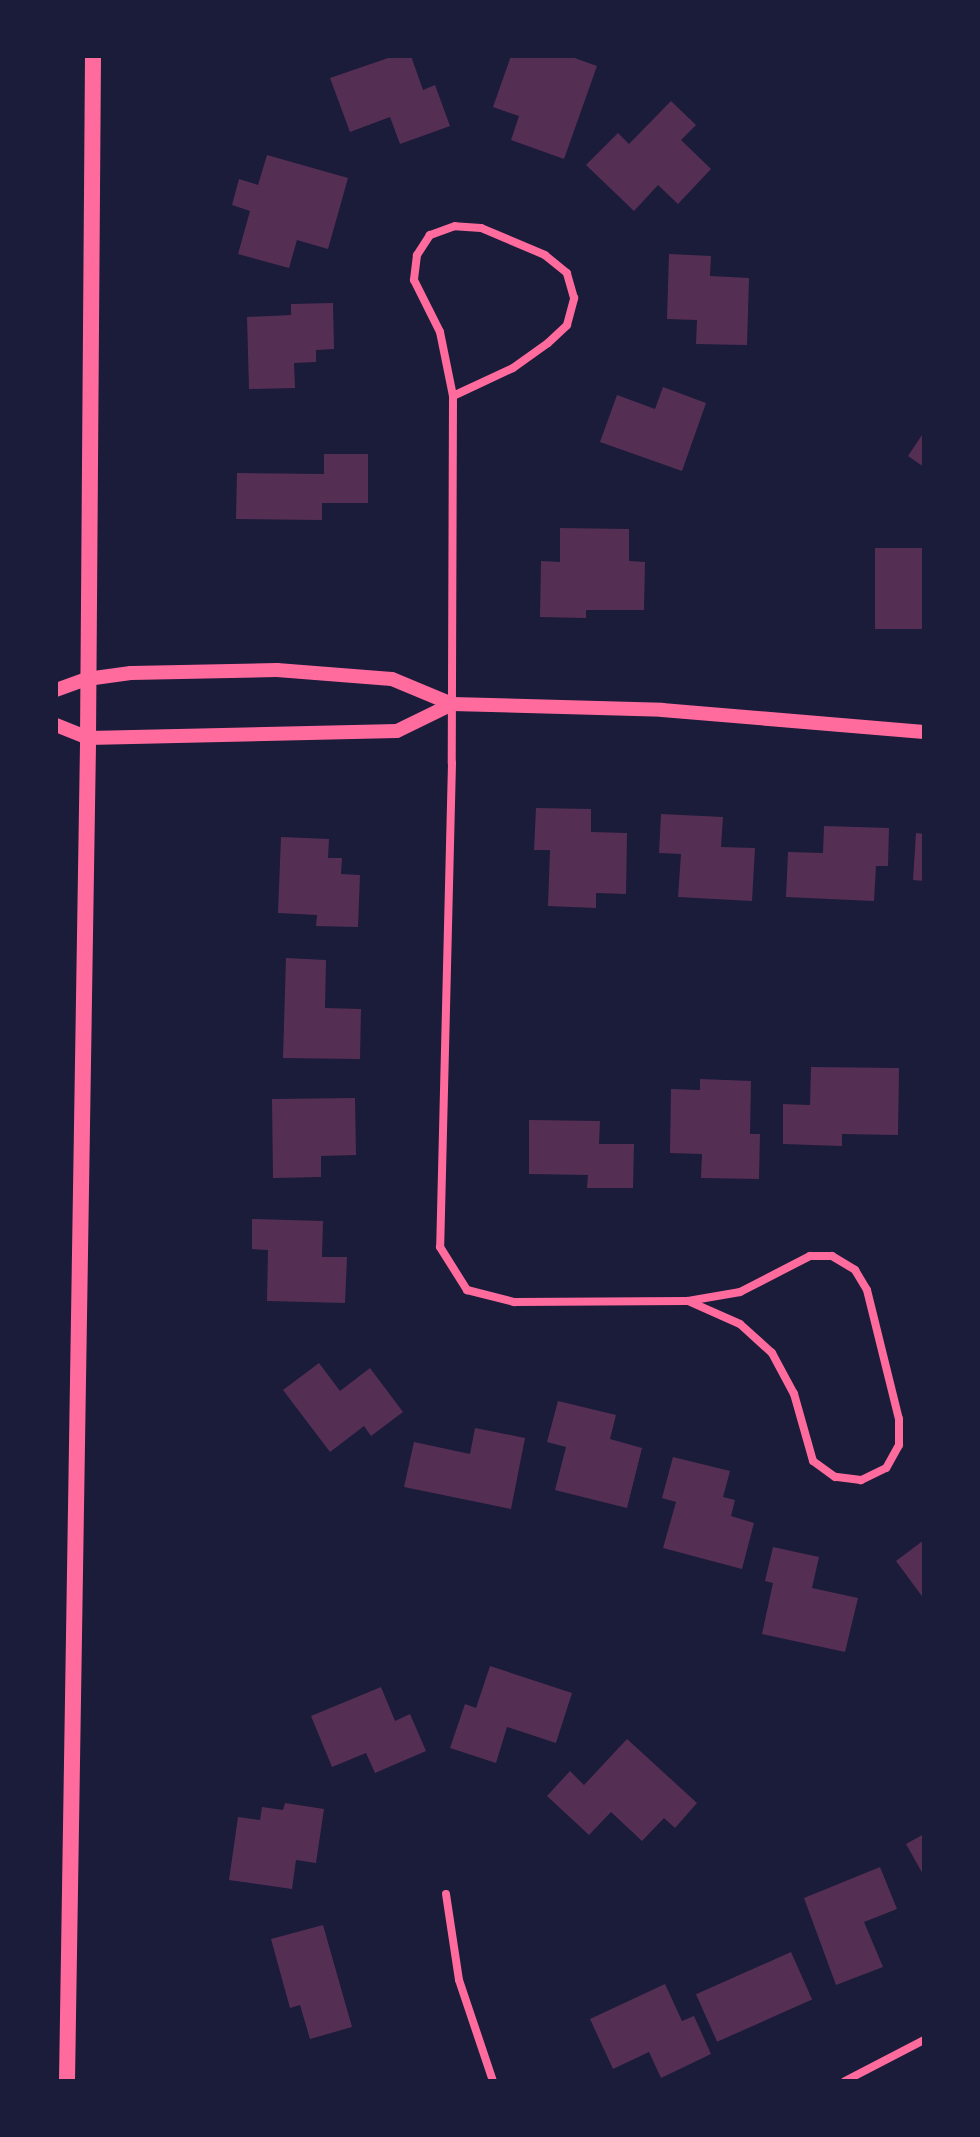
<!DOCTYPE html>
<style>
body{margin:0}
#map{position:relative;width:980px;height:2137px;overflow:hidden;background:#1b1b3a;font-family:Cabin,sans-serif}
div>[style]{position:absolute}
.building>*{inset:0;background:#542f53;transform-origin:0 0}
.minor>*{height:8px;margin:-4px;padding:0 4px;transform-origin:4px;border-radius:4px;background:#ff6b9d}
.tertiary>*{height:14px;margin:-7px;padding:0 7px;transform-origin:7px;border-radius:7px;background:#ff6b9d}
.secondary>*{height:16px;margin:-8px;padding:0 8px;transform-origin:8px;border-radius:8px;background:#ff6b9d}
span{translate:-50% -50%;white-space:nowrap;text-align:center;line-height:1.15;-webkit-text-stroke:7px #1b1b3a;paint-order:stroke}
.frame{position:absolute;inset:0;border:58px solid #1b1b3a;pointer-events:none}
</style>
<div id="map">
<div class="building">
<div style="clip-path:polygon(394px 56px,411px 56px,423px 90px,435px 85px,450px 126px,400px 144px,390px 117px,350px 132px,330px 78px)"></div>
<div style="clip-path:polygon(511px 56px,569px 56px,597px 66px,564px 159px,511px 140px,519px 116px,493px 107px)"></div>
<div style="clip-path:polygon(671px 101px,696px 125px,681px 140px,711px 169px,678px 204px,658px 185px,634px 211px,586px 165px,618px 133px,629px 144px)"></div>
<div style="clip-path:polygon(267px 155px,348px 178px,328px 249px,297px 240px,289px 268px,238px 254px,250px 211px,232px 205px,239px 179px,258px 185px)"></div>
<div style="clip-path:polygon(669px 254px,711px 256px,710px 276px,749px 278px,747px 345px,696px 344px,697px 320px,667px 319px)"></div>
<div style="clip-path:polygon(333px 303px,334px 349px,316px 350px,316px 362px,294px 363px,295px 388px,249px 389px,247px 317px,291px 315px,291px 304px)"></div>
<div style="clip-path:polygon(663px 387px,706px 403px,682px 471px,600px 442px,617px 395px,655px 409px)"></div>
<div style="clip-path:polygon(924px 432px,924px 467px,908px 456px)"></div>
<div style="clip-path:polygon(324px 454px,368px 454px,368px 503px,322px 503px,322px 520px,236px 519px,237px 473px,324px 474px)"></div>
<div style="clip-path:polygon(560px 528px,629px 529px,629px 561px,645px 562px,644px 610px,586px 610px,586px 618px,540px 617px,541px 561px,560px 562px)"></div>
<div style="left:875px;top:548px;width:49px;height:81px"></div>
<div style="clip-path:polygon(536px 808px,591px 809px,591px 832px,627px 833px,626px 894px,596px 893px,596px 908px,548px 906px,550px 850px,534px 850px)"></div>
<div style="clip-path:polygon(661px 814px,723px 817px,721px 847px,755px 848px,752px 901px,678px 897px,681px 854px,659px 853px)"></div>
<div style="clip-path:polygon(824px 826px,889px 828px,888px 866px,876px 866px,874px 901px,786px 897px,788px 852px,823px 853px)"></div>
<div style="clip-path:polygon(916px 833px,924px 834px,924px 881px,913px 880px)"></div>
<div style="clip-path:polygon(281px 837px,329px 839px,328px 858px,342px 858px,341px 874px,360px 875px,358px 927px,316px 926px,317px 915px,278px 913px)"></div>
<div style="clip-path:polygon(286px 958px,326px 960px,325px 1008px,361px 1009px,360px 1059px,283px 1058px)"></div>
<div style="clip-path:polygon(811px 1067px,899px 1068px,898px 1135px,842px 1134px,842px 1146px,783px 1144px,783px 1104px,810px 1105px)"></div>
<div style="clip-path:polygon(700px 1079px,751px 1081px,750px 1134px,760px 1134px,759px 1179px,701px 1178px,702px 1154px,670px 1153px,671px 1089px,700px 1090px)"></div>
<div style="clip-path:polygon(355px 1098px,356px 1155px,321px 1156px,321px 1177px,273px 1178px,272px 1099px)"></div>
<div style="clip-path:polygon(529px 1120px,600px 1121px,599px 1144px,634px 1144px,633px 1188px,587px 1188px,588px 1175px,529px 1174px)"></div>
<div style="clip-path:polygon(252px 1219px,323px 1221px,322px 1257px,347px 1257px,345px 1303px,267px 1301px,268px 1250px,252px 1249px)"></div>
<div style="clip-path:polygon(319px 1363px,340px 1391px,370px 1368px,403px 1412px,371px 1436px,364px 1426px,330px 1452px,283px 1390px)"></div>
<div style="clip-path:polygon(558px 1401px,616px 1415px,610px 1439px,642px 1448px,627px 1508px,555px 1490px,566px 1447px,547px 1442px)"></div>
<div style="clip-path:polygon(475px 1428px,525px 1438px,511px 1509px,404px 1487px,414px 1442px,470px 1454px)"></div>
<div style="clip-path:polygon(673px 1457px,730px 1471px,723px 1497px,735px 1500px,731px 1516px,754px 1523px,742px 1569px,663px 1548px,676px 1502px,662px 1498px)"></div>
<div style="clip-path:polygon(924px 1540px,924px 1599px,896px 1561px)"></div>
<div style="clip-path:polygon(773px 1547px,819px 1557px,812px 1588px,858px 1598px,845px 1652px,762px 1634px,773px 1583px,765px 1581px)"></div>
<div style="clip-path:polygon(490px 1666px,572px 1693px,556px 1743px,507px 1727px,496px 1763px,450px 1748px,465px 1704px,476px 1708px)"></div>
<div style="clip-path:polygon(381px 1687px,395px 1721px,410px 1714px,426px 1751px,375px 1773px,366px 1753px,332px 1767px,311px 1716px)"></div>
<div style="clip-path:polygon(627px 1739px,697px 1803px,675px 1828px,664px 1818px,642px 1841px,611px 1812px,589px 1835px,547px 1796px,570px 1771px,584px 1785px)"></div>
<div style="clip-path:polygon(285px 1803px,324px 1809px,316px 1863px,296px 1860px,292px 1889px,229px 1880px,238px 1817px,260px 1820px,262px 1807px,283px 1810px)"></div>
<div style="clip-path:polygon(924px 1834px,924px 1876px,906px 1844px)"></div>
<div style="clip-path:polygon(880px 1867px,897px 1909px,864px 1922px,883px 1967px,836px 1985px,804px 1898px)"></div>
<div style="clip-path:polygon(323px 1925px,352px 2027px,310px 2039px,300px 2005px,290px 2008px,271px 1939px)"></div>
<div style="left:791px;top:1952px;width:52px;height:104px;rotate:66deg"></div>
<div style="clip-path:polygon(665px 1984px,682px 2021px,694px 2016px,711px 2054px,661px 2078px,649px 2052px,613px 2069px,590px 2019px)"></div>
</div>
<div class="minor">
<div style="left:453px;top:396px;width:66px;rotate:-25deg"></div>
<div style="left:513px;top:368px;width:43px;rotate:-35.5deg"></div>
<div style="left:548px;top:343px;width:26px;rotate:-43deg"></div>
<div style="left:567px;top:325px;width:28px;rotate:-75deg"></div>
<div style="left:574px;top:298px;width:26px;rotate:-106deg"></div>
<div style="left:567px;top:273px;width:28px;rotate:-141deg"></div>
<div style="left:545px;top:255px;width:69px;rotate:-157.1deg"></div>
<div style="left:481px;top:228px;width:26px;rotate:-176deg"></div>
<div style="left:455px;top:226px;width:27px;rotate:160deg"></div>
<div style="left:430px;top:235px;width:24px;rotate:123deg"></div>
<div style="left:417px;top:255px;width:25px;rotate:97deg"></div>
<div style="left:414px;top:280px;width:58px;rotate:63.4deg"></div>
<div style="left:440px;top:332px;width:65px;rotate:78.5deg"></div>
<div style="left:453px;top:396px;width:367px;rotate:90.2deg"></div>
<div style="left:452px;top:763px;width:484px;rotate:91.4deg"></div>
<div style="left:440px;top:1247px;width:51px;rotate:57.9deg"></div>
<div style="left:467px;top:1290px;width:49px;rotate:14.3deg"></div>
<div style="left:514px;top:1302px;width:174px;rotate:-0.3deg"></div>
<div style="left:810px;top:1256px;width:22px"></div>
<div style="left:832px;top:1256px;width:27px;rotate:31deg"></div>
<div style="left:855px;top:1270px;width:23px;rotate:59deg"></div>
<div style="left:867px;top:1290px;width:133px;rotate:76.1deg"></div>
<div style="left:899px;top:1419px;width:26px;rotate:90deg"></div>
<div style="left:899px;top:1445px;width:26px;rotate:119deg"></div>
<div style="left:886px;top:1468px;width:28px;rotate:154deg"></div>
<div style="left:861px;top:1480px;width:26px;rotate:-173deg"></div>
<div style="left:835px;top:1477px;width:27px;rotate:-144deg"></div>
<div style="left:813px;top:1461px;width:70px;rotate:-105.8deg"></div>
<div style="left:794px;top:1394px;width:47px;rotate:-118.2deg"></div>
<div style="left:772px;top:1353px;width:43px;rotate:-137.8deg"></div>
<div style="left:740px;top:1324px;width:57px;rotate:-156.1deg"></div>
<div style="left:688px;top:1301px;width:53px;rotate:-9.8deg"></div>
<div style="left:740px;top:1292px;width:79px;rotate:-27.2deg"></div>
<div style="left:446px;top:1894px;width:87px;rotate:81.4deg"></div>
<div style="left:459px;top:1980px;width:107px;rotate:71.4deg"></div>
<div style="left:845px;top:2081px;width:89px;rotate:-27.4deg"></div>
</div>
<div class="tertiary">
<div style="left:56px;top:690px;width:33px;rotate:-20deg"></div>
<div style="left:87px;top:679px;width:44px;rotate:-7.8deg"></div>
<div style="left:131px;top:673px;width:146px;rotate:-1.2deg"></div>
<div style="left:277px;top:670px;width:115px;rotate:4.5deg"></div>
<div style="left:392px;top:679px;width:65px;rotate:22.6deg"></div>
<div style="left:452px;top:704px;width:210px;rotate:1.6deg"></div>
<div style="left:662px;top:710px;width:263px;rotate:4.8deg"></div>
<div style="left:56px;top:725px;width:35px;rotate:22deg"></div>
<div style="left:88px;top:738px;width:309px;rotate:-1.3deg"></div>
<div style="left:397px;top:731px;width:61px;rotate:-26.1deg"></div>
</div>
<div class="secondary">
<div style="left:67px;top:2081px;width:1343px;rotate:-89.1deg"></div>
<div style="left:88px;top:738px;width:682px;rotate:-89.58deg"></div>
</div>
<div class="frame"></div>
</div>
